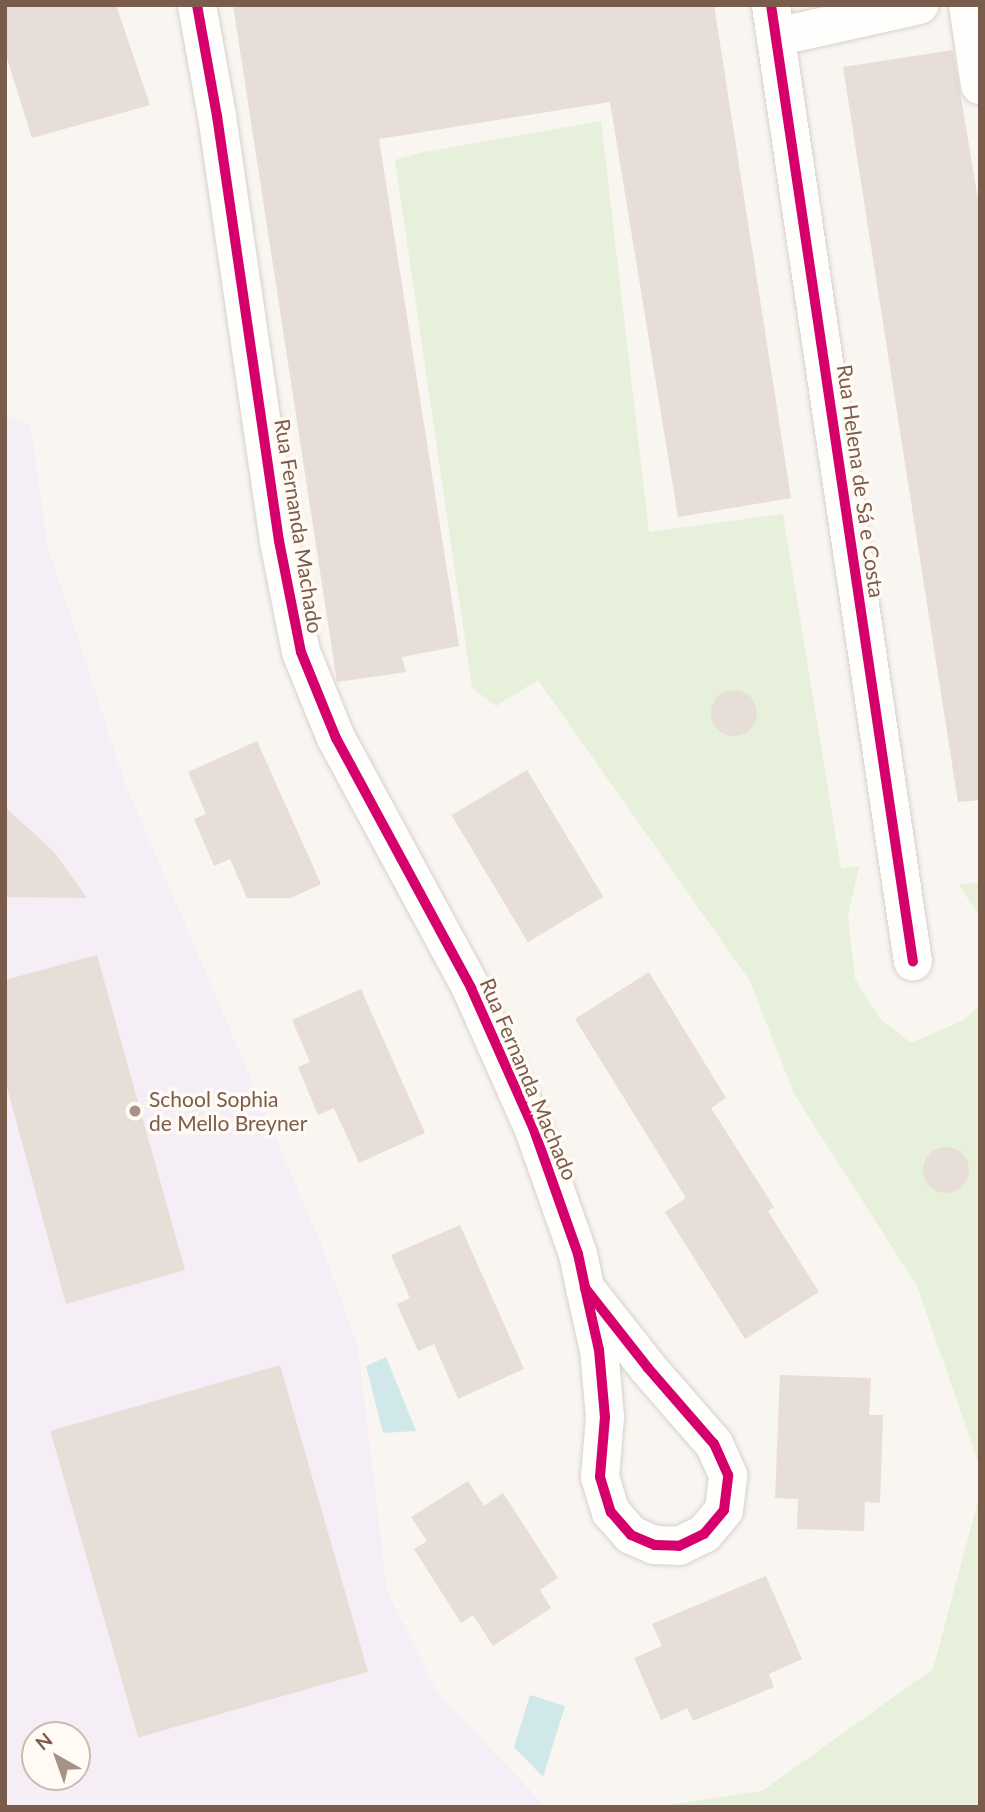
<!DOCTYPE html>
<meta charset="utf-8">
<style>
body{margin:0}
#map{position:relative;width:985px;height:1812px;overflow:hidden;background:#f9f5f0;font-family:Lato,sans-serif}
div>[style]{position:absolute}
.education>*{inset:0;background:#f6eef6}
.green>*{inset:0;background:#e7f0db}
.water>*{inset:0;background:#d0e8ea}
.building>*{inset:0;background:#e6ded7;transform-origin:0 0}
.round{border-radius:50%}
.roads{filter:drop-shadow(0 0 2px #d7d1cb) drop-shadow(0 0 2px #d7d1cb)}
.minor>*{height:38px;margin:-19px;padding:0 19px;transform-origin:19px;border-radius:19px;background:#fefefd}
.cycleway>*{height:10px;margin:-5px;padding:0 5px;transform-origin:5px;border-radius:5px;background:#d6006c}
.dots>*{width:19px;height:19px;translate:-50% -50%;box-sizing:border-box;border:4px solid #fffaf3;border-radius:50%}
span{translate:-50% -50%;white-space:nowrap;text-align:center;line-height:1.15;-webkit-text-stroke:7px #fffaf3;paint-order:stroke}
.street-label{font-size:21px;color:#7a5c4d}
.poi-label{font-size:21px;color:#7a5c4d}
.left{translate:0 -50%;text-align:left}
.frame{position:absolute;inset:0;border:7px solid #7a5c4d;pointer-events:none}
.north{position:absolute;left:21px;top:1721px;width:70px;height:70px;box-sizing:border-box;background:#fffaf3;border:2px solid #cabbb1;border-radius:50%;rotate:320deg;font-size:19px;font-weight:700;line-height:28px;text-align:center;color:#7a5c4d}
.north::after{content:'';display:block;margin:auto;width:24px;height:32px;background:#a69286;clip-path:polygon(50% 0,100% 100%,50% 72%,0 100%)}
</style>
<div id="map">
<div class="education">
<div style="clip-path:polygon(evenodd,5px 415px,30px 424px,48px 548px,126px 785px,321px 1244px,358px 1347px,387px 1591px,436px 1691px,546px 1807px,5px 1807px,5px 415px,35px 1735px,77px 1735px,77px 1777px,35px 1777px,35px 1735px)"></div>
</div>
<div class="green">
<div style="clip-path:polygon(601px 121px,649px 532px,783px 514px,841px 869px,859px 866px,848px 916px,855px 979px,880px 1019px,911px 1043px,964px 1020px,980px 1005px,980px 1467px,917px 1286px,794px 1094px,750px 981px,538px 680px,496px 706px,472px 688px,395px 160px,424px 152px)"></div>
<div style="clip-path:polygon(980px 882px,980px 917px,959px 885px)"></div>
<div style="clip-path:polygon(980px 1493px,980px 1807px,654px 1807px,762px 1791px,933px 1669px)"></div>
</div>
<div class="water">
<div style="clip-path:polygon(386px 1357px,416px 1431px,383px 1433px,366px 1366px)"></div>
<div style="clip-path:polygon(530px 1695px,565px 1706px,543px 1777px,514px 1747px)"></div>
</div>
<div class="building">
<div style="clip-path:polygon(5px 5px,116px 5px,150px 105px,32px 138px,5px 52px)"></div>
<div style="clip-path:polygon(233px 5px,714px 5px,791px 498px,678px 517px,610px 102px,379px 139px,459px 646px,402px 657px,406px 672px,337px 682px)"></div>
<div style="clip-path:polygon(953px 50px,980px 211px,980px 800px,958px 802px,843px 67px)"></div>
<div class="round" style="left:711px;top:690px;width:46px;height:46px"></div>
<div style="clip-path:polygon(257px 741px,321px 884px,291px 898px,247px 898px,230px 859px,214px 866px,194px 819px,206px 814px,188px 772px)"></div>
<div style="left:527px;top:770px;width:148px;height:88px;rotate:59deg"></div>
<div style="clip-path:polygon(5px 807px,54px 852px,87px 898px,5px 897px)"></div>
<div style="clip-path:polygon(97px 955px,185px 1270px,66px 1304px,5px 1080px,5px 980px)"></div>
<div style="clip-path:polygon(649px 972px,726px 1098px,711px 1108px,774px 1207px,768px 1211px,819px 1292px,745px 1339px,665px 1212px,686px 1198px,575px 1019px)"></div>
<div style="clip-path:polygon(361px 989px,425px 1133px,359px 1163px,334px 1108px,318px 1115px,298px 1067px,310px 1062px,292px 1020px)"></div>
<div class="round" style="left:923px;top:1147px;width:46px;height:46px"></div>
<div style="clip-path:polygon(460px 1225px,524px 1369px,458px 1399px,434px 1344px,418px 1351px,397px 1304px,410px 1298px,391px 1255px)"></div>
<div style="left:280px;top:1365px;width:319px;height:239px;rotate:74deg"></div>
<div style="clip-path:polygon(780px 1375px,871px 1378px,869px 1415px,883px 1415px,880px 1503px,865px 1502px,864px 1531px,797px 1529px,798px 1499px,775px 1498px)"></div>
<div style="clip-path:polygon(468px 1481px,484px 1506px,503px 1493px,558px 1578px,540px 1590px,551px 1608px,493px 1646px,473px 1615px,461px 1623px,414px 1549px,427px 1541px,411px 1517px)"></div>
<div style="clip-path:polygon(766px 1576px,802px 1659px,769px 1674px,774px 1687px,693px 1721px,687px 1708px,661px 1720px,634px 1658px,662px 1646px,652px 1624px)"></div>
</div>
<div class="roads">
<div class="minor">
<div style="left:197px;top:5px;width:113px;rotate:79.8deg"></div>
<div style="left:217px;top:116px;width:429px;rotate:81.7deg"></div>
<div style="left:279px;top:541px;width:113px;rotate:78.8deg"></div>
<div style="left:301px;top:652px;width:93px;rotate:67.9deg"></div>
<div style="left:336px;top:738px;width:284px;rotate:61.6deg"></div>
<div style="left:471px;top:988px;width:152px;rotate:66deg"></div>
<div style="left:533px;top:1127px;width:135px;rotate:70.5deg"></div>
<div style="left:578px;top:1254px;width:35px;rotate:78deg"></div>
<div style="left:585px;top:1288px;width:64px;rotate:77.3deg"></div>
<div style="left:599px;top:1350px;width:67px;rotate:84.9deg"></div>
<div style="left:605px;top:1417px;width:60px;rotate:94.8deg"></div>
<div style="left:600px;top:1477px;width:37px;rotate:73deg"></div>
<div style="left:611px;top:1512px;width:30px;rotate:49deg"></div>
<div style="left:631px;top:1535px;width:26px;rotate:23deg"></div>
<div style="left:655px;top:1545px;width:24px;rotate:2deg"></div>
<div style="left:679px;top:1546px;width:28px;rotate:-26deg"></div>
<div style="left:704px;top:1534px;width:31px;rotate:-50deg"></div>
<div style="left:724px;top:1510px;width:35px;rotate:-83deg"></div>
<div style="left:728px;top:1475px;width:34px;rotate:-114deg"></div>
<div style="left:714px;top:1444px;width:101px;rotate:-131deg"></div>
<div style="left:648px;top:1368px;width:102px;rotate:-128.2deg"></div>
<div style="left:771px;top:5px;width:967px;rotate:81.56deg"></div>
<div style="left:968px;top:5px;width:81px;rotate:81.5deg"></div>
<div style="left:776px;top:37px;width:147px;rotate:-12.6deg"></div>
</div>
</div>
<div class="cycleway">
<div style="left:197px;top:5px;width:113px;rotate:79.8deg"></div>
<div style="left:217px;top:116px;width:429px;rotate:81.7deg"></div>
<div style="left:279px;top:541px;width:113px;rotate:78.8deg"></div>
<div style="left:301px;top:652px;width:93px;rotate:67.9deg"></div>
<div style="left:336px;top:738px;width:284px;rotate:61.6deg"></div>
<div style="left:471px;top:988px;width:152px;rotate:66deg"></div>
<div style="left:533px;top:1127px;width:135px;rotate:70.5deg"></div>
<div style="left:578px;top:1254px;width:35px;rotate:78deg"></div>
<div style="left:585px;top:1288px;width:64px;rotate:77.3deg"></div>
<div style="left:599px;top:1350px;width:67px;rotate:84.9deg"></div>
<div style="left:605px;top:1417px;width:60px;rotate:94.8deg"></div>
<div style="left:600px;top:1477px;width:37px;rotate:73deg"></div>
<div style="left:611px;top:1512px;width:30px;rotate:49deg"></div>
<div style="left:631px;top:1535px;width:26px;rotate:23deg"></div>
<div style="left:655px;top:1545px;width:24px;rotate:2deg"></div>
<div style="left:679px;top:1546px;width:28px;rotate:-26deg"></div>
<div style="left:704px;top:1534px;width:31px;rotate:-50deg"></div>
<div style="left:724px;top:1510px;width:35px;rotate:-83deg"></div>
<div style="left:728px;top:1475px;width:34px;rotate:-114deg"></div>
<div style="left:714px;top:1444px;width:101px;rotate:-131deg"></div>
<div style="left:648px;top:1368px;width:102px;rotate:-128.2deg"></div>
<div style="left:771px;top:5px;width:967px;rotate:81.56deg"></div>
</div>
<div class="dots">
<div style="left:135px;top:1111px;background:#a69286"></div>
</div>
<div class="street-label">
<span style="left:861px;top:481px;rotate:82deg">Rua Helena de Sá e Costa</span>
<span style="left:299px;top:526px;rotate:81deg">Rua Fernanda Machado</span>
<span style="left:529px;top:1079px;rotate:67deg">Rua Fernanda Machado</span>
</div>
<div class="poi-label">
<span class="left" style="left:149px;top:1111px">School Sophia<br>de Mello Breyner</span>
</div>
<div class="frame"></div>
<div class="north">N</div>
</div>
